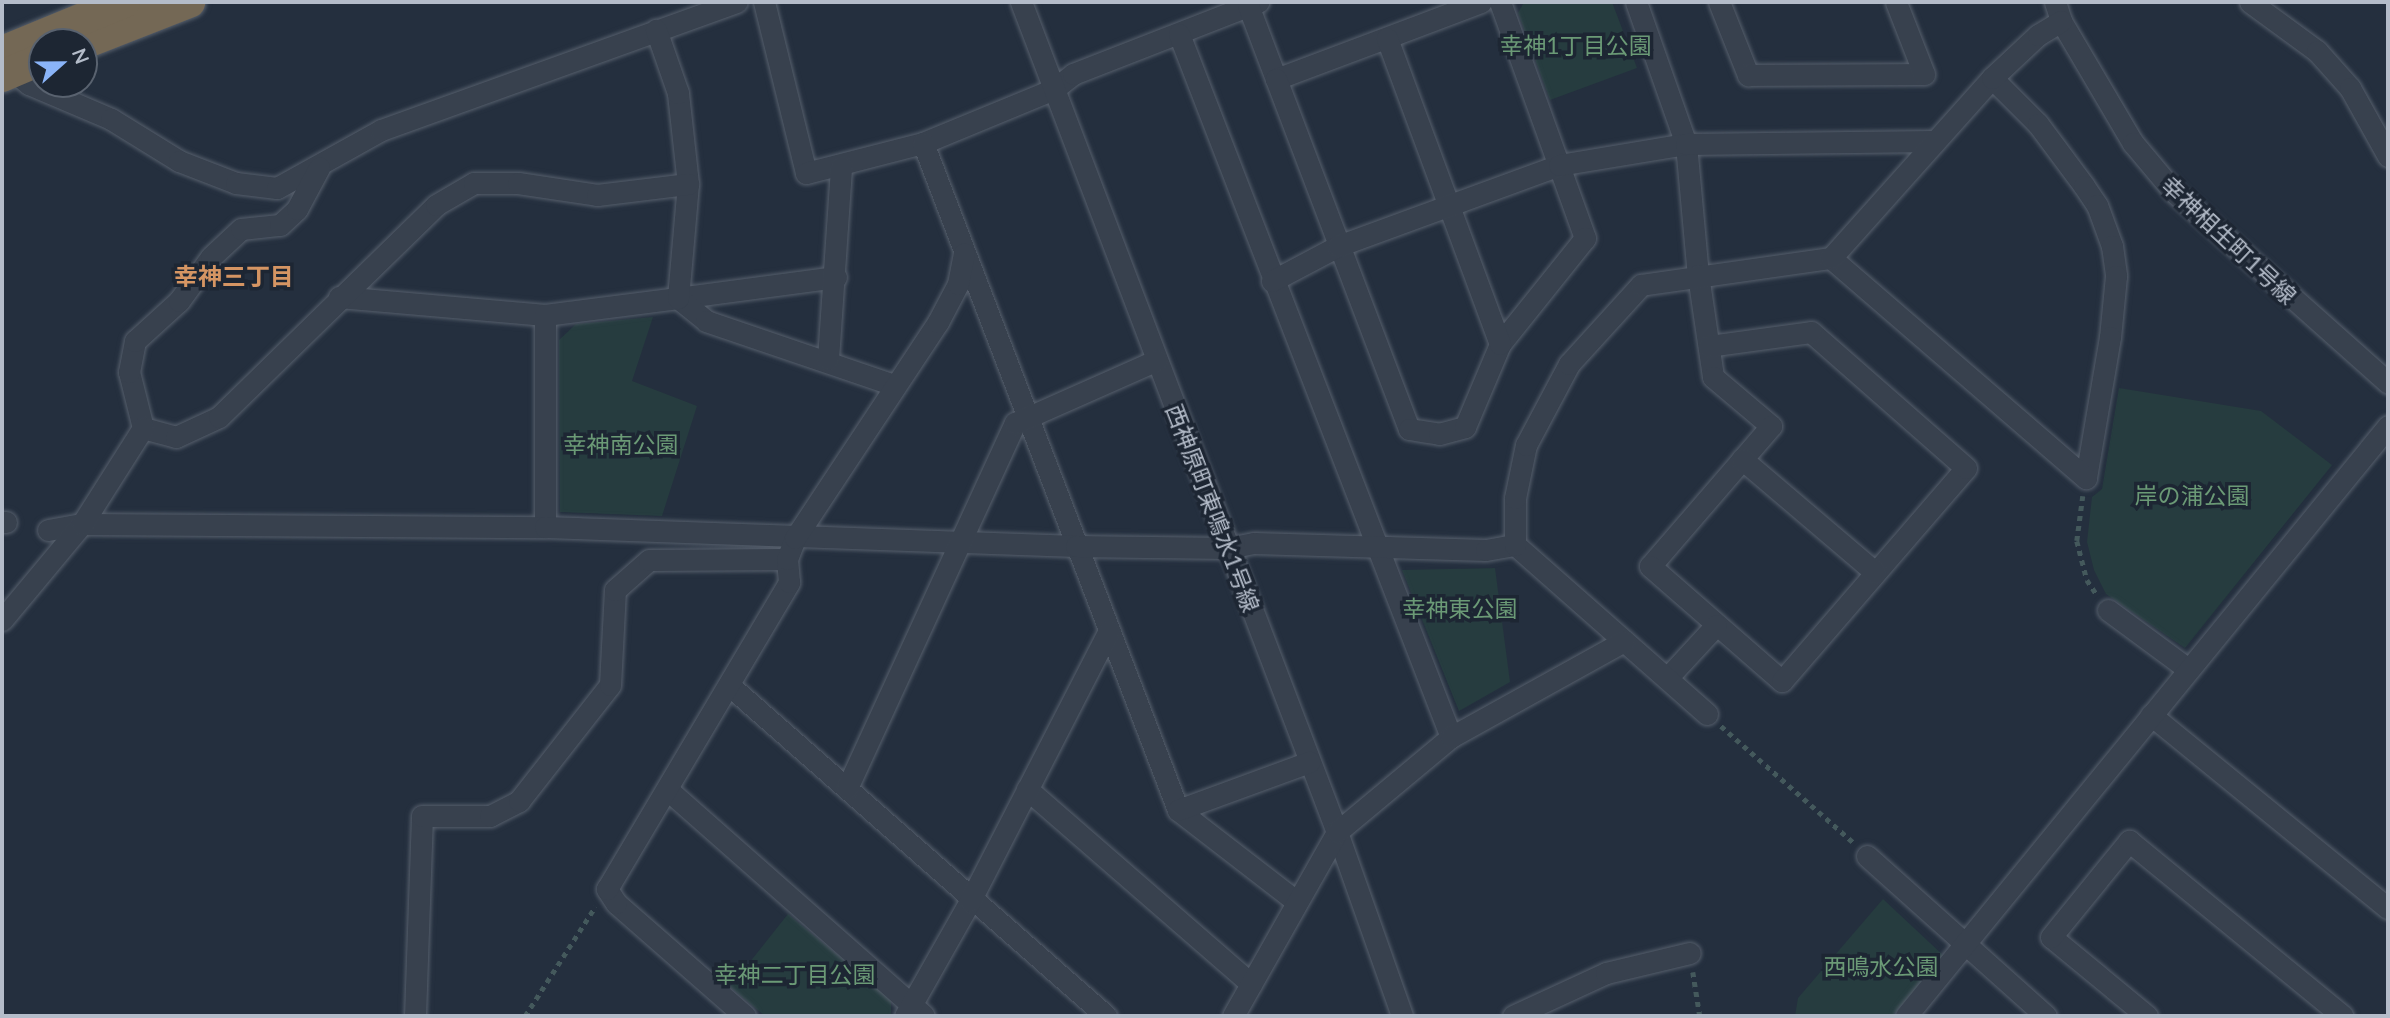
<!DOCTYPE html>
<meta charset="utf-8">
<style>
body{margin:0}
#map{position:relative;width:2390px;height:1018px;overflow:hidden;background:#242f3e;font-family:Lato,"Noto Sans JP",sans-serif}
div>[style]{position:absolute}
.green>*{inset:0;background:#263c3f}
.path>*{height:4.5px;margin-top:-2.25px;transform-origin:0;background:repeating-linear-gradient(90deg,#44595c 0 5px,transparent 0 10px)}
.roads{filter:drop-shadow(0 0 2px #565f6c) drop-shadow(0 0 2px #565f6c)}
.minor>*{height:21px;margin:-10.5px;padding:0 10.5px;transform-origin:10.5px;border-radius:10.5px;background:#38414e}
.highway>*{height:32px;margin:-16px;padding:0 16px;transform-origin:16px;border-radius:16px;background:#746855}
span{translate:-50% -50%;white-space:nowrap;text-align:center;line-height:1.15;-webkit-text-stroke:7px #1d2633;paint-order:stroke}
.park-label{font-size:23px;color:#6b9a76}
.street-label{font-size:23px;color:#b4bcc9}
.neighbourhood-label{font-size:24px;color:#d59563;font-weight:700}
.frame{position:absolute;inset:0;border:4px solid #b4bcc9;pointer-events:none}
.north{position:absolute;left:28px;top:28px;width:70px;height:70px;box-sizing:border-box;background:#1d2633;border:2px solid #59626f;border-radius:50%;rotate:69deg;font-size:19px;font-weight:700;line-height:28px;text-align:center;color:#b4bcc9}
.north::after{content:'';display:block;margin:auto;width:24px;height:32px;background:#8ab4f8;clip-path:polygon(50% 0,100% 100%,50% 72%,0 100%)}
</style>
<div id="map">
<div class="green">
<div style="clip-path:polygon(1524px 2px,1612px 2px,1637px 68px,1550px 100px,1518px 13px)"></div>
<div style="clip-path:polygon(653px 317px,632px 381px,697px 406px,662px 516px,560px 512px,559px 340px,576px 324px)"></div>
<div style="clip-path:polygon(2119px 388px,2261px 411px,2332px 465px,2185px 648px,2106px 594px,2094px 570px,2087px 542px,2092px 497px,2102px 489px)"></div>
<div style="clip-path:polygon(1495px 568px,1510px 682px,1459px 711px,1402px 570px)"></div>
<div style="clip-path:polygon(1883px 899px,1945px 957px,1892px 1016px,1795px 1016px,1798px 998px)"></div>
<div style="clip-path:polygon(788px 914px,891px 999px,891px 1016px,765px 1016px,730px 987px)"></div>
</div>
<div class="path">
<div style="left:2083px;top:496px;width:45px;rotate:97.6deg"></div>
<div style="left:2077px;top:541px;width:40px;rotate:75.6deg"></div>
<div style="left:2087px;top:580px;width:18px;rotate:56deg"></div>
<div style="left:1721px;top:726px;width:177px;rotate:41.3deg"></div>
<div style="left:1693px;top:972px;width:45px;rotate:81deg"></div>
<div style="left:525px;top:1016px;width:130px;rotate:-57.3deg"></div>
</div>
<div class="roads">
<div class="minor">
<div style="left:764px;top:2px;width:176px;rotate:76.2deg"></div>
<div style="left:806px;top:173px;width:121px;rotate:-14.4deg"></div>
<div style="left:923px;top:143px;width:142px;rotate:-22.4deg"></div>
<div style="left:1054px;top:89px;width:24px;rotate:-38deg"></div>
<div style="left:1073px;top:74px;width:199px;rotate:-21.3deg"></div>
<div style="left:1021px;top:2px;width:888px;rotate:69.16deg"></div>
<div style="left:1337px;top:832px;width:195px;rotate:70.5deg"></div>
<div style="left:1500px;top:2px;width:251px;rotate:70.2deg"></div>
<div style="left:1585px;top:238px;width:136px;rotate:128.7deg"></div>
<div style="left:1636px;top:2px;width:151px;rotate:70.6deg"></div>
<div style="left:1686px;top:144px;width:132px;rotate:84.8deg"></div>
<div style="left:1698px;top:275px;width:103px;rotate:81.6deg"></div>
<div style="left:1713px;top:377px;width:76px;rotate:40.2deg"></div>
<div style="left:1771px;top:426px;width:185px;rotate:130.8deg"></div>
<div style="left:1650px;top:566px;width:175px;rotate:41.1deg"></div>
<div style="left:1782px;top:681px;width:281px;rotate:-49.2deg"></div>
<div style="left:1966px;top:468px;width:206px;rotate:-138.7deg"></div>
<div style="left:1811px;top:332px;width:103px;rotate:172.2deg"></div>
<div style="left:1719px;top:2px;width:79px;rotate:68.3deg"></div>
<div style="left:1748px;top:75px;width:176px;rotate:-0.3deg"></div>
<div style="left:1924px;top:74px;width:77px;rotate:-111.3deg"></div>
<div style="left:2055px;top:2px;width:20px;rotate:72deg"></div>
<div style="left:2061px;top:21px;width:142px;rotate:59.5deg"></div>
<div style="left:2133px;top:143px;width:64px;rotate:50.1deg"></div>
<div style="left:2174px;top:192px;width:287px;rotate:41.7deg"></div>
<div style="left:2250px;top:2px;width:83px;rotate:36.2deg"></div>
<div style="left:2317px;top:51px;width:50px;rotate:48.3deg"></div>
<div style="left:2350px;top:88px;width:78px;rotate:60.8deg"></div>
<div style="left:1248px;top:5px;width:79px;rotate:69.3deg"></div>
<div style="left:1276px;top:79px;width:219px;rotate:-20.6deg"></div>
<div style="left:1179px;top:34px;width:754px;rotate:68.85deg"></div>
<div style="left:6px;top:65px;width:30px;rotate:40deg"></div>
<div style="left:29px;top:84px;width:89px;rotate:23.1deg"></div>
<div style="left:111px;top:119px;width:80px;rotate:31.7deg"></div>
<div style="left:179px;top:161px;width:61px;rotate:21.1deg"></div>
<div style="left:236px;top:183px;width:41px;rotate:7deg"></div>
<div style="left:277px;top:188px;width:119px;rotate:-29.1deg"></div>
<div style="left:381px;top:130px;width:378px;rotate:-19.8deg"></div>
<div style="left:1992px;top:78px;width:65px;rotate:45deg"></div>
<div style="left:2038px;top:124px;width:77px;rotate:53.4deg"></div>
<div style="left:2084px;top:186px;width:23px;rotate:56deg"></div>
<div style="left:2097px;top:205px;width:44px;rotate:69.9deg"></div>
<div style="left:2112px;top:246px;width:30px;rotate:82deg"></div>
<div style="left:2116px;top:276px;width:61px;rotate:95.6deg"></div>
<div style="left:2110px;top:337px;width:143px;rotate:99.7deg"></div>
<div style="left:1276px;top:79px;width:374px;rotate:69.2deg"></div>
<div style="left:1409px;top:429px;width:30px;rotate:9deg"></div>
<div style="left:1439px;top:434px;width:27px;rotate:-15deg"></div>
<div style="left:1465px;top:427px;width:90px;rotate:-67.1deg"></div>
<div style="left:1500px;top:344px;width:326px;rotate:-110.3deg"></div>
<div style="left:923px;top:143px;width:714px;rotate:69.08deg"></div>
<div style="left:1178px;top:810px;width:150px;rotate:37.7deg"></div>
<div style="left:1831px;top:258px;width:337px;rotate:40.8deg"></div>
<div style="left:836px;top:277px;width:159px;rotate:172.4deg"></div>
<div style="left:678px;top:298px;width:36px;rotate:39deg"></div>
<div style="left:706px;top:321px;width:199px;rotate:18.8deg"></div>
<div style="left:1272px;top:281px;width:75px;rotate:-27.9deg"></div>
<div style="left:1338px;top:246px;width:235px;rotate:-20.1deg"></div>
<div style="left:1559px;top:165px;width:129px;rotate:-9.4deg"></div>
<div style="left:1686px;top:144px;width:249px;rotate:-0.7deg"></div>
<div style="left:339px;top:297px;width:207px;rotate:5deg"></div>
<div style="left:545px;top:315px;width:134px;rotate:-7.3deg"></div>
<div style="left:678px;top:298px;width:114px;rotate:-85deg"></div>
<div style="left:688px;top:184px;width:92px;rotate:-96.3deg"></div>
<div style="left:678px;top:93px;width:67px;rotate:-109.2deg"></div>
<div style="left:828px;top:359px;width:193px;rotate:-86.1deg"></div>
<div style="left:143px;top:428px;width:34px;rotate:15deg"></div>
<div style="left:176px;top:437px;width:47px;rotate:-24.9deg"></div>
<div style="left:219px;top:417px;width:303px;rotate:-44.3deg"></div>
<div style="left:436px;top:205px;width:44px;rotate:-30.1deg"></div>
<div style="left:474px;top:183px;width:44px"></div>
<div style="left:518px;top:183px;width:80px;rotate:8.6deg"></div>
<div style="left:597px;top:195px;width:92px;rotate:-6.9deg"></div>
<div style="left:143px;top:428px;width:58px;rotate:-104deg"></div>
<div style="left:129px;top:372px;width:32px;rotate:-79deg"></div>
<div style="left:135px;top:341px;width:59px;rotate:-42.3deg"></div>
<div style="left:179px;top:301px;width:54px;rotate:-54deg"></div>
<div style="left:211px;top:257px;width:41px;rotate:-43deg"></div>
<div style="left:241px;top:229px;width:39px;rotate:-6deg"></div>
<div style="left:280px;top:225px;width:23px;rotate:-43deg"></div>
<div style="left:297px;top:209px;width:47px;rotate:-61.8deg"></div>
<div style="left:1742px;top:459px;width:175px;rotate:40.4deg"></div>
<div style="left:2px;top:522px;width:4px"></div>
<div style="left:545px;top:527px;width:212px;rotate:-90deg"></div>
<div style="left:48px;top:530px;width:35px;rotate:-10deg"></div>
<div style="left:82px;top:524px;width:463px;rotate:0.4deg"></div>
<div style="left:545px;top:527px;width:531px;rotate:2.05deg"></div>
<div style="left:1076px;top:546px;width:152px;rotate:0.8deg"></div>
<div style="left:1228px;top:548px;width:26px;rotate:-11deg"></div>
<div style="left:1254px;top:543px;width:232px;rotate:1.7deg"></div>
<div style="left:1486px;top:550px;width:29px;rotate:-10deg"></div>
<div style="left:2108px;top:610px;width:99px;rotate:36.4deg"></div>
<div style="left:2px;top:620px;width:125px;rotate:-50.2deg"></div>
<div style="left:82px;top:524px;width:114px;rotate:-57.6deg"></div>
<div style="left:1669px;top:676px;width:69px;rotate:-47.3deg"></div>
<div style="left:729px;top:685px;width:502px;rotate:41.28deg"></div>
<div style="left:1707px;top:714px;width:256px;rotate:-138.6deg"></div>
<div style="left:1515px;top:545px;width:47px;rotate:-90deg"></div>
<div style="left:1515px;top:498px;width:54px;rotate:-78.3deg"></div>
<div style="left:1526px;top:445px;width:92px;rotate:-62deg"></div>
<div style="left:1569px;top:364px;width:107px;rotate:-47.7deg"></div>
<div style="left:1641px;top:285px;width:192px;rotate:-8.1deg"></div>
<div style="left:1831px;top:258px;width:241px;rotate:-48.2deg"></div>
<div style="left:1992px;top:78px;width:63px;rotate:-43.1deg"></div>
<div style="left:2038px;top:35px;width:27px;rotate:-31deg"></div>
<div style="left:2151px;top:715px;width:306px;rotate:39.2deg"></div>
<div style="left:847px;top:788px;width:402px;rotate:-65.3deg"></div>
<div style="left:1015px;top:423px;width:155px;rotate:-23.9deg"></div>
<div style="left:1027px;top:789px;width:297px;rotate:41deg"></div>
<div style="left:668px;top:790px;width:341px;rotate:41.4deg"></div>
<div style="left:1178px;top:810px;width:140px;rotate:-20.1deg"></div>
<div style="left:1867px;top:856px;width:240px;rotate:41.8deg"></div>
<div style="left:415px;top:1016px;width:200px;rotate:-88deg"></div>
<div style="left:422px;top:816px;width:68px"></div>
<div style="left:490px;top:816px;width:33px;rotate:-27deg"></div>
<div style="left:519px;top:801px;width:147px;rotate:-51.9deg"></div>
<div style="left:610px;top:685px;width:95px;rotate:-87deg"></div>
<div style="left:615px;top:590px;width:45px;rotate:-41.4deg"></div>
<div style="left:649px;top:560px;width:138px;rotate:-0.4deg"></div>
<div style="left:745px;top:1016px;width:171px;rotate:-138.8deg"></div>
<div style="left:616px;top:903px;width:17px;rotate:-123deg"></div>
<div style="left:607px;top:889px;width:357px;rotate:-59.3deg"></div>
<div style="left:789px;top:582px;width:23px;rotate:-95deg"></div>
<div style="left:787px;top:559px;width:22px;rotate:-69deg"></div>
<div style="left:795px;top:538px;width:259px;rotate:-56.5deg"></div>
<div style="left:938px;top:322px;width:43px;rotate:-62.2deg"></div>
<div style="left:958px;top:284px;width:31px;rotate:-79deg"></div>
<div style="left:905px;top:1016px;width:132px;rotate:-60.5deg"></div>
<div style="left:970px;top:901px;width:304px;rotate:-62.8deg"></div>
<div style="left:1233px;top:1016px;width:211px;rotate:-60.5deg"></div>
<div style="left:1337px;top:832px;width:148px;rotate:-39.8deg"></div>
<div style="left:1451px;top:737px;width:198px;rotate:-29deg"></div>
<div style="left:1513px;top:1016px;width:102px;rotate:-24.8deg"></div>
<div style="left:1606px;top:973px;width:86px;rotate:-13.4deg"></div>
<div style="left:1906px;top:1016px;width:762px;rotate:-50.75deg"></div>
<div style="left:2147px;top:1016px;width:124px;rotate:-140.5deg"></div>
<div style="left:2051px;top:937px;width:124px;rotate:-50.9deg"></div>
<div style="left:2129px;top:841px;width:276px;rotate:39.3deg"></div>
</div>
<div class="highway">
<div style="left:84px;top:43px;width:113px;rotate:-21.3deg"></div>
<div style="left:2px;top:52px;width:132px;rotate:-22.3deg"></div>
<div style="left:2px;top:76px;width:43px;rotate:-23deg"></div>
</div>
</div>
<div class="park-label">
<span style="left:1576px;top:45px">幸神1丁目公園</span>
<span style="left:621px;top:444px">幸神南公園</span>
<span style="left:2192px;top:495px">岸の浦公園</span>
<span style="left:1460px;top:608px">幸神東公園</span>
<span style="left:1881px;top:966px">西鳴水公園</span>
<span style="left:795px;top:974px">幸神二丁目公園</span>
</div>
<div class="street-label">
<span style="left:2229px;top:240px;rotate:43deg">幸神相生町1号線</span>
<span style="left:1213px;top:508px;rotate:69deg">西神原町東鳴水1号線</span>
</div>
<div class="neighbourhood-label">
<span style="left:234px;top:276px">幸神三丁目</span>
</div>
<div class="frame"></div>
<div class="north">N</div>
</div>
